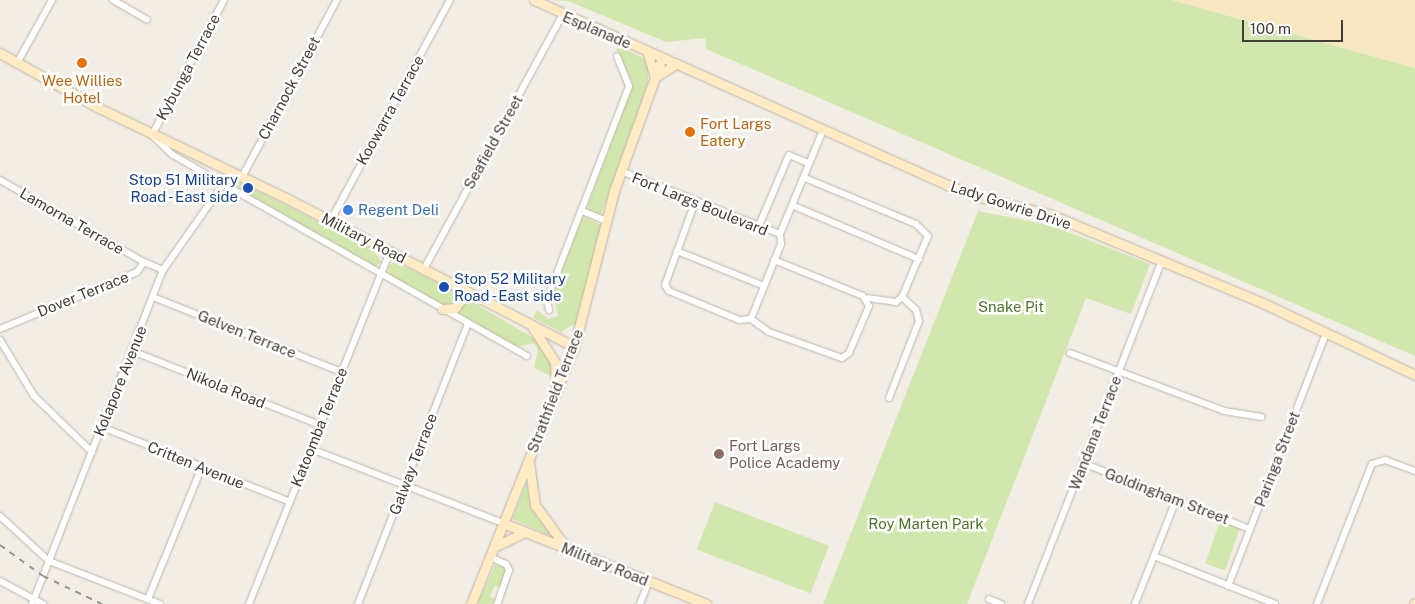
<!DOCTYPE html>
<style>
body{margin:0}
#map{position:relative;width:1415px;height:604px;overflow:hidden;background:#f2ede5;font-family:"Public Sans",sans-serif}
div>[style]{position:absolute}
.green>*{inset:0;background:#d2e7ad;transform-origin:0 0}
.sand>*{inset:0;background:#f7e7c0}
.roads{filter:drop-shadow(0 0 1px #beb4a8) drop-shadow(0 0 1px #beb4a8)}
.street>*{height:6px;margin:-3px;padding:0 3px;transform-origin:3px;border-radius:3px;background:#fff}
.secondary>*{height:9px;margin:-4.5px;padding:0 4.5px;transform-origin:4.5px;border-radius:4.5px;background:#feeac3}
.rail>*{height:2px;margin-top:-1px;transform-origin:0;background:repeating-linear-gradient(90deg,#959595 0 6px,transparent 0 12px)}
.dots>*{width:14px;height:14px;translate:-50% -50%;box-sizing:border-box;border:2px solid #fff;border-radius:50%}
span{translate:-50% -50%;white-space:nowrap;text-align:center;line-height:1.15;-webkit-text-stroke:5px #fff;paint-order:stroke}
.street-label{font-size:15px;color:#453d35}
.food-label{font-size:15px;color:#c56008}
.left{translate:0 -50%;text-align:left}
.transit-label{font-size:15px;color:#164399}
.right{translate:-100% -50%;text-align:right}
.shop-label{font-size:15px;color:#366cbe}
.park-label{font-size:15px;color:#4d7628}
.education-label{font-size:15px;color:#785e54}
.scale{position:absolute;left:1242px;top:20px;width:101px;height:22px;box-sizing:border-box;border:2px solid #453d35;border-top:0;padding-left:6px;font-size:15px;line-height:18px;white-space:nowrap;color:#453d35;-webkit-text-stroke:4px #fff;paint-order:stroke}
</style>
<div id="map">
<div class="green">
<div style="clip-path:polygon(551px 0,1172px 0,1415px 68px,1415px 356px,720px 55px,706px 49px,705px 38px,666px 42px,568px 1px)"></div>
<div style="clip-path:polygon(622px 47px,648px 61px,648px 82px,601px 215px,589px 210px,588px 205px,633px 84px,616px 49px)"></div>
<div style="clip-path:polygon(240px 182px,374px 250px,381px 262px,374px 267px,236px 187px)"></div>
<div style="clip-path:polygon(978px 211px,1050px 225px,1150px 264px,1131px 314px,1086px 298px,967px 604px,823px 604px)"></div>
<div style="clip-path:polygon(586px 217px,601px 225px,576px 323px,561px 332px,533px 318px,537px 310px,548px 319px,558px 316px,553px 294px,582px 218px)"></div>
<div style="clip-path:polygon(395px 261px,459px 294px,455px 304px,442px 305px,389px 275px,388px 266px)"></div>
<div style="clip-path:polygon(469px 300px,537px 340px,553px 364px,553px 377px,534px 368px,538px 350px,534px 343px,515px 347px,455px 312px)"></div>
<div style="clip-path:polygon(527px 482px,534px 512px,553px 537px,512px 519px)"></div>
<div style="left:715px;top:502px;width:122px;height:51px;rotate:21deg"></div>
<div style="left:1220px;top:521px;width:21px;height:45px;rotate:19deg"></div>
<div style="clip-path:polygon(495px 565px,504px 567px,506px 573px,500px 587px,495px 586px,490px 596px,495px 599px,493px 604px,477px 604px)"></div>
</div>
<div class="sand">
<div style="clip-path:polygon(1172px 0,1415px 0,1415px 68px)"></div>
</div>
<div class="roads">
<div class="street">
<div style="left:113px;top:0;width:39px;rotate:30deg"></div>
<div style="left:224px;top:0;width:153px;rotate:118.1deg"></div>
<div style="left:152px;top:135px;width:29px;rotate:44deg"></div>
<div style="left:173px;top:155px;width:58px;rotate:30.1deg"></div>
<div style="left:223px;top:184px;width:349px;rotate:29.5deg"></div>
<div style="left:17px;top:63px;width:72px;rotate:-60.9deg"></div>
<div style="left:621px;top:171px;width:171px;rotate:21.6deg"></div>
<div style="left:242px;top:177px;width:201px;rotate:-61.8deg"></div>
<div style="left:805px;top:178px;width:120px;rotate:22.5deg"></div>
<div style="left:916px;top:224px;width:17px;rotate:45deg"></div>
<div style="left:928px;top:236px;width:66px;rotate:113.1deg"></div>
<div style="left:902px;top:297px;width:8px;rotate:140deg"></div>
<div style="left:896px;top:302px;width:28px;rotate:-172deg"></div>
<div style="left:0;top:180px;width:166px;rotate:29.7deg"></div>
<div style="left:695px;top:202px;width:88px;rotate:109.9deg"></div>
<div style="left:665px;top:285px;width:7px;rotate:56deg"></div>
<div style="left:669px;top:291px;width:76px;rotate:22.5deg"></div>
<div style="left:739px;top:320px;width:12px;rotate:-5deg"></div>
<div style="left:751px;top:319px;width:81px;rotate:-68.2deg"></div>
<div style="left:781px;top:244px;width:10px;rotate:-96deg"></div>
<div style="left:794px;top:206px;width:136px;rotate:23deg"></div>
<div style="left:582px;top:211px;width:27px;rotate:22deg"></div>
<div style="left:331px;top:220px;width:250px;rotate:-61.6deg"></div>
<div style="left:758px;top:228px;width:79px;rotate:-67deg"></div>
<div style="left:789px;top:155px;width:21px;rotate:23deg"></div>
<div style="left:780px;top:234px;width:113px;rotate:-67.5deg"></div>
<div style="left:677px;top:251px;width:94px;rotate:21.9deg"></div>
<div style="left:424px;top:269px;width:288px;rotate:-61.4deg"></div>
<div style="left:153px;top:297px;width:202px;rotate:21.7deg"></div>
<div style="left:549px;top:310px;width:11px;rotate:-100deg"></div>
<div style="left:547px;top:299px;width:228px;rotate:-68.9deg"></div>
<div style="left:629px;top:86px;width:32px;rotate:-112deg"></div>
<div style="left:751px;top:319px;width:22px;rotate:36deg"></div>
<div style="left:769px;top:332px;width:77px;rotate:19.6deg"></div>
<div style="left:842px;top:358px;width:9px;rotate:-36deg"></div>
<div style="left:849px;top:353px;width:51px;rotate:-66.9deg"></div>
<div style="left:869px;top:306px;width:12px;rotate:-121deg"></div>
<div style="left:863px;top:296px;width:96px;rotate:-158deg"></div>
<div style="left:0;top:329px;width:148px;rotate:-22.6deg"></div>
<div style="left:137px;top:272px;width:12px;rotate:-55deg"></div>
<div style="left:144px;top:262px;width:21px;rotate:23deg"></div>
<div style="left:0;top:340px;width:66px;rotate:58.7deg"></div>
<div style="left:34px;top:396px;width:81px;rotate:44deg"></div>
<div style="left:132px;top:351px;width:202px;rotate:21.5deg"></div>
<div style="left:1070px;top:353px;width:165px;rotate:20.6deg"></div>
<div style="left:1224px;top:411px;width:38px;rotate:9deg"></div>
<div style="left:889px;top:398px;width:83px;rotate:-68.7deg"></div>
<div style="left:919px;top:321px;width:11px;rotate:-105deg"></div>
<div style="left:916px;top:310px;width:19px;rotate:-137deg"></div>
<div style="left:102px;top:427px;width:202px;rotate:21.7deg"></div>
<div style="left:311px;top:449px;width:206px;rotate:21.1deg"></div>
<div style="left:1083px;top:463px;width:180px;rotate:21.6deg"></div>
<div style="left:0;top:516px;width:67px;rotate:42.6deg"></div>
<div style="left:49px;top:561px;width:119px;rotate:21.2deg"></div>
<div style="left:1154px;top:556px;width:130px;rotate:21.6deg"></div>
<div style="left:490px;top:557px;width:17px;rotate:24deg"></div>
<div style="left:506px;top:564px;width:7px;rotate:63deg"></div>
<div style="left:509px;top:570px;width:36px;rotate:109deg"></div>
<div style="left:0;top:581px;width:49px;rotate:28.1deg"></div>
<div style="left:1228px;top:586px;width:271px;rotate:-68.8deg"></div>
<div style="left:148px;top:599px;width:143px;rotate:-67.8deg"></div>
<div style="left:989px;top:599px;width:13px;rotate:23deg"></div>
<div style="left:32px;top:604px;width:359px;rotate:-68.6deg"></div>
<div style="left:163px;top:270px;width:120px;rotate:-54.9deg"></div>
<div style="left:249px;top:604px;width:380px;rotate:-68.2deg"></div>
<div style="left:358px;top:604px;width:301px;rotate:-68.6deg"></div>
<div style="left:640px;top:604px;width:25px;rotate:-69deg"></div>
<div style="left:1028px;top:604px;width:368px;rotate:-68.7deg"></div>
<div style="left:1135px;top:604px;width:112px;rotate:-68.5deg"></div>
<div style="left:1317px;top:604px;width:150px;rotate:-68.6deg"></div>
<div style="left:1372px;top:464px;width:14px;rotate:-17deg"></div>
<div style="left:1385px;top:460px;width:32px;rotate:20deg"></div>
</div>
<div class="secondary">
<div style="left:534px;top:0;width:450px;rotate:24.1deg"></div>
<div style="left:945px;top:184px;width:36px;rotate:21deg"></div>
<div style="left:979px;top:197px;width:72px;rotate:13.7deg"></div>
<div style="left:1049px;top:214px;width:232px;rotate:22.6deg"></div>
<div style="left:1263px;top:303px;width:168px;rotate:25.3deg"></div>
<div style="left:647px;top:51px;width:27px;rotate:73deg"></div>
<div style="left:655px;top:77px;width:25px;rotate:-32deg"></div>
<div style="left:0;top:53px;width:111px;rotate:29.1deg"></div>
<div style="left:97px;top:107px;width:208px;rotate:25.7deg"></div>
<div style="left:284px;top:197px;width:326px;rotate:27.3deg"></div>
<div style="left:442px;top:309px;width:13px;rotate:-4deg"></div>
<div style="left:455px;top:308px;width:19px;rotate:-55deg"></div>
<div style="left:533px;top:328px;width:40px;rotate:57.1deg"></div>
<div style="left:555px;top:362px;width:24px;rotate:88deg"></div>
<div style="left:529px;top:462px;width:43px;rotate:82.1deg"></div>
<div style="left:535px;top:505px;width:51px;rotate:53.8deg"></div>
<div style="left:503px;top:523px;width:219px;rotate:21.7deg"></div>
<div style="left:494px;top:547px;width:34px;rotate:-26deg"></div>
<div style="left:471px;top:604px;width:277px;rotate:-68.2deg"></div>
<div style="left:574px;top:347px;width:161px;rotate:-75.6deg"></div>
<div style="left:614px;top:191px;width:141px;rotate:-70.2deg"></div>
<div style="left:1414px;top:604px;width:1px;rotate:-45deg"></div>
</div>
</div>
<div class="rail">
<div style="left:0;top:545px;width:53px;rotate:35.8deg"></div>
<div style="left:43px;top:576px;width:65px;rotate:25.4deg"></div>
</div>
<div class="dots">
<div style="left:82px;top:63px;background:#e8710a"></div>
<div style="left:690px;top:132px;background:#e8710a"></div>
<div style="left:248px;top:188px;background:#1a4fb4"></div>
<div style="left:348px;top:210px;background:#3f7fe0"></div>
<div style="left:444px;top:287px;background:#1a4fb4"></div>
<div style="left:719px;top:454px;background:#8d6e63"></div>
</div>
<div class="street-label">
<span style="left:597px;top:30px;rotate:23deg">Esplanade</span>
<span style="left:188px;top:67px;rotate:-62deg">Kybunga Terrace</span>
<span style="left:289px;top:88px;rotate:-62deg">Charnock Street</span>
<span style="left:390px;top:110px;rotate:-61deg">Koowarra Terrace</span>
<span style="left:493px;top:142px;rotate:-61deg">Seafield Street</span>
<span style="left:700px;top:204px;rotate:22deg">Fort Largs Boulevard</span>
<span style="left:1011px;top:205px;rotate:18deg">Lady Gowrie Drive</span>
<span style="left:72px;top:221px;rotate:30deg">Lamorna Terrace</span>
<span style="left:364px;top:238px;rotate:27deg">Military Road</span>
<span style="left:83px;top:294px;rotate:-22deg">Dover Terrace</span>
<span style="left:247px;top:334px;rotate:22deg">Gelven Terrace</span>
<span style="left:120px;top:381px;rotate:-68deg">Kolapore Avenue</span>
<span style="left:226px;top:388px;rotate:22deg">Nikola Road</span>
<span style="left:555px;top:391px;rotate:-69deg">Strathfield Terrace</span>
<span style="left:319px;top:427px;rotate:-68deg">Katoomba Terrace</span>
<span style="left:1095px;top:433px;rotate:-69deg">Wandana Terrace</span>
<span style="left:1277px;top:459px;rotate:-69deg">Paringa Street</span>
<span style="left:413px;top:464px;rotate:-69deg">Galway Terrace</span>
<span style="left:196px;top:465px;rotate:22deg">Critten Avenue</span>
<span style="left:1167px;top:496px;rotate:21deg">Goldingham Street</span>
<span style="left:605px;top:564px;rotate:22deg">Military Road</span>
</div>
<div class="food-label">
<span style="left:82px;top:89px">Wee Willies<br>Hotel</span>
<span class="left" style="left:700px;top:132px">Fort Largs<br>Eatery</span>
</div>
<div class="transit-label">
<span class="right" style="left:238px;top:188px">Stop 51 Military<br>Road - East side</span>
<span class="left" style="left:454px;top:287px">Stop 52 Military<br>Road - East side</span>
</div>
<div class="shop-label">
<span class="left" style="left:358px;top:210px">Regent Deli</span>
</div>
<div class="park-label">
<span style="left:1011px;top:307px">Snake Pit</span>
<span style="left:926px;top:524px">Roy Marten Park</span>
</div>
<div class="education-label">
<span class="left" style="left:729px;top:454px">Fort Largs<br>Police Academy</span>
</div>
<div class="scale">100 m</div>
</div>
